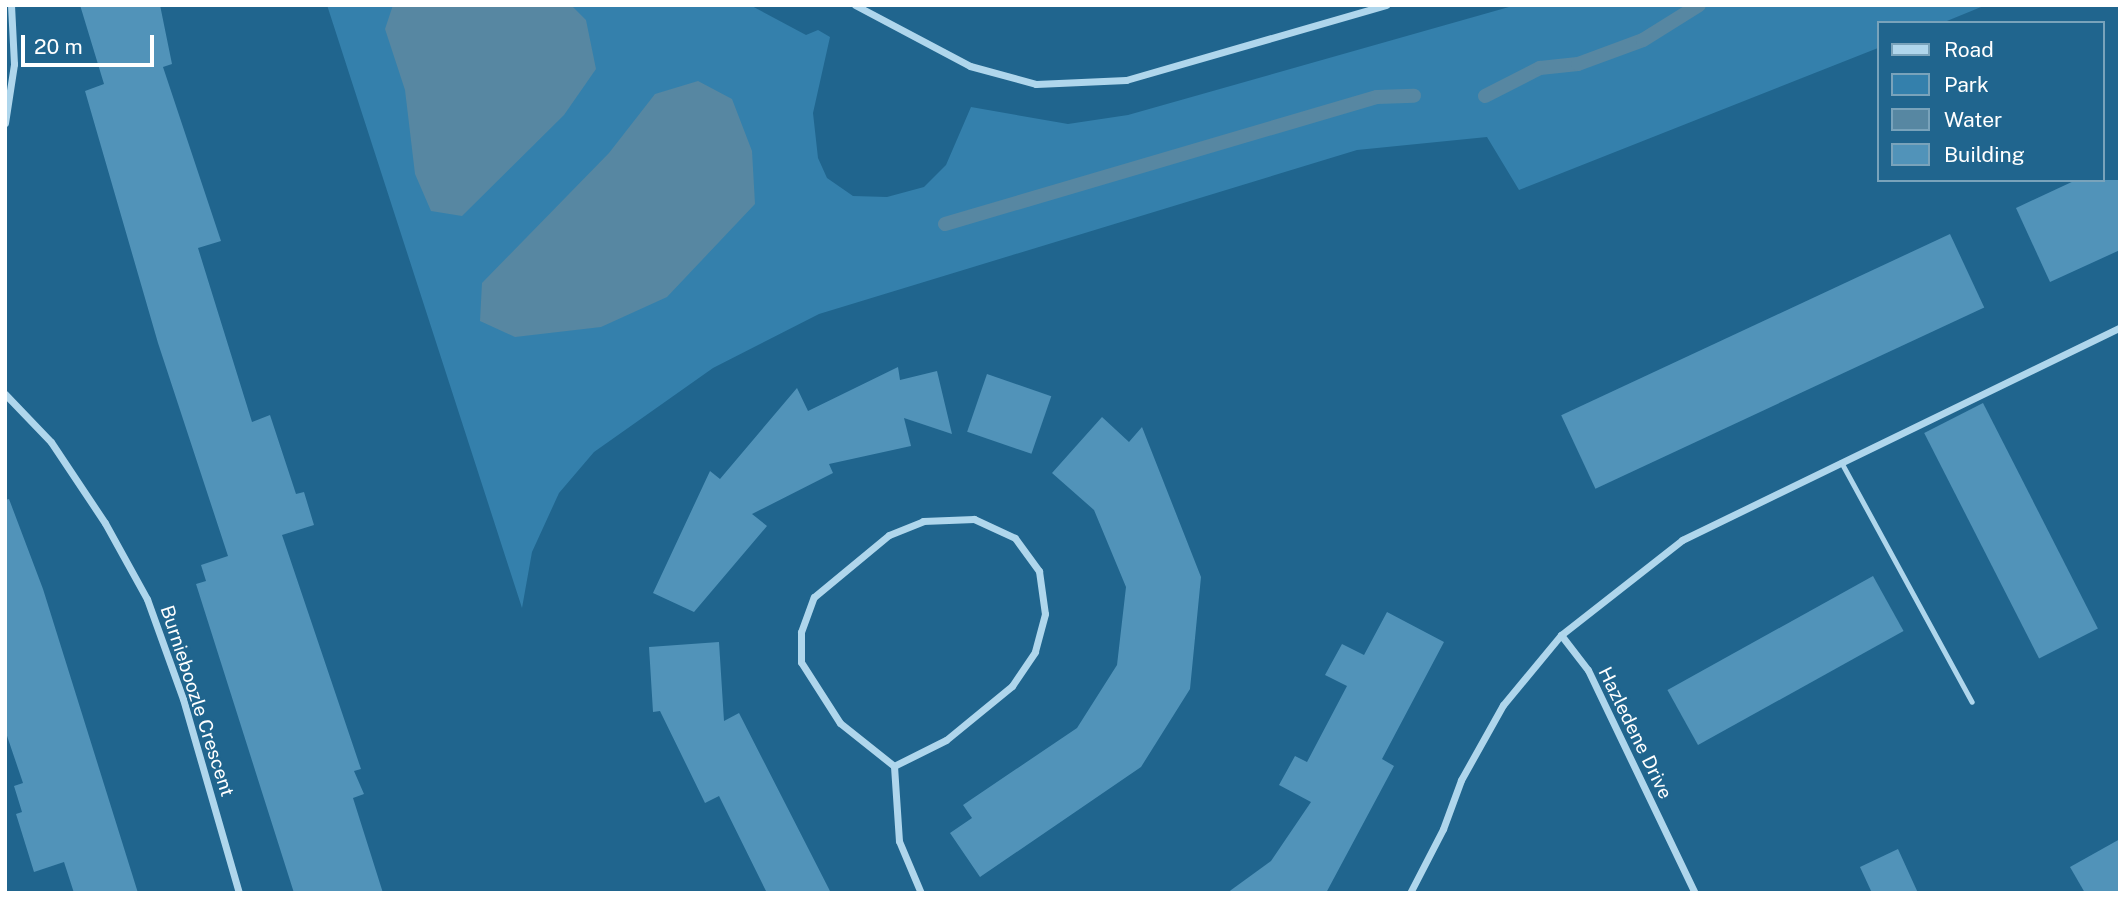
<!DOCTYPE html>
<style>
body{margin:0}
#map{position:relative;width:2125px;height:898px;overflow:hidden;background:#20658e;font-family:"Public Sans",sans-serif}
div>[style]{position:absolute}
.green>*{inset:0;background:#3480ac}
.water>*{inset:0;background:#5787a2}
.stream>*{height:14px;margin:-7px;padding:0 7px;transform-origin:7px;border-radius:7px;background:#5787a2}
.building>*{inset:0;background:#5193b9;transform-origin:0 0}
.service>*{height:5px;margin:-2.5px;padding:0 2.5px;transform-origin:2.5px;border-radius:2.5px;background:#afd6ec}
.minor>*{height:7px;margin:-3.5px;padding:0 3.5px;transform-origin:3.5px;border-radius:3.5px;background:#afd6ec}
span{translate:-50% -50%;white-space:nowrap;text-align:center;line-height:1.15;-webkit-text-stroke:5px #20658e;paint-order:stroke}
.street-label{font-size:19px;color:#fff}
.frame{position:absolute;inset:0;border:7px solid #fff;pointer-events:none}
.legend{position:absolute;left:1877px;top:21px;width:228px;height:161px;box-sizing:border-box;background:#20658e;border:2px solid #79a3bb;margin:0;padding:9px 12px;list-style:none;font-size:21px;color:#fff}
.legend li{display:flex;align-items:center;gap:14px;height:35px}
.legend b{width:35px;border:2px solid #79a3bb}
.scale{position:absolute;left:21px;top:35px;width:133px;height:32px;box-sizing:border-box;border:4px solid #fff;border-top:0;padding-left:9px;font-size:21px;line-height:24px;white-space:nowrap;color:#fff;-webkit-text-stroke:5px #20658e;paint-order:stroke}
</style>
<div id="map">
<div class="green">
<div style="clip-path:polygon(327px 5px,750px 5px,806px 35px,818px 30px,830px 37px,813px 113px,818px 158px,827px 178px,853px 196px,887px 197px,924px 187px,946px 165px,971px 107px,1068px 124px,1128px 115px,1516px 5px,1986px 5px,1942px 23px,1878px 23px,1878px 48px,1519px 190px,1487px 137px,1357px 150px,819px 314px,713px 368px,594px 452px,559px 493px,532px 552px,522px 608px)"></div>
</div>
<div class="water">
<div style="clip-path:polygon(393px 5px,571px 5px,586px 20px,596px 69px,564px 115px,462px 216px,431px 211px,415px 174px,405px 90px,385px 29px)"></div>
<div style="clip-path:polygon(698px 81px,732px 99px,752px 151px,755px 204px,667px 297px,601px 327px,515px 337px,480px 321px,482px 283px,609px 153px,655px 94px)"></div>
</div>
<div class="stream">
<div style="left:1485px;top:96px;width:62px;rotate:-27deg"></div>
<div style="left:1540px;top:68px;width:38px;rotate:-6deg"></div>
<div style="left:1578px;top:64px;width:69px;rotate:-20.3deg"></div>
<div style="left:1643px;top:40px;width:66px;rotate:-32deg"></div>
<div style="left:945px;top:224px;width:450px;rotate:-16.4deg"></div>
<div style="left:1377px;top:97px;width:37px;rotate:-2deg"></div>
</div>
<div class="building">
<div style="clip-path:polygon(80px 5px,160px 5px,172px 64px,163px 67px,221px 241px,198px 248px,252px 422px,270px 415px,296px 494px,304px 492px,314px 525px,282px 535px,361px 769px,354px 771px,364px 794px,353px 798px,383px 893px,294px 893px,196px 584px,206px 581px,201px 565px,228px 556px,158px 343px,85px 91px,104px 84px)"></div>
<div style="clip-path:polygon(2076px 180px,2120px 180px,2120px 250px,2050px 282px,2016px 208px)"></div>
<div style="left:1950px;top:234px;width:81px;height:429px;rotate:65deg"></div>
<div style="clip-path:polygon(898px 367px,900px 380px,937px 371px,952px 434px,904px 418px,911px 446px,829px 464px,833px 473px,752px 514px,767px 526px,694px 612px,653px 593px,710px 471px,720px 479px,797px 388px,808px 411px)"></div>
<div style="left:987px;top:374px;width:68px;height:61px;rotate:19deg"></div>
<div style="left:1983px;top:403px;width:253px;height:66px;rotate:63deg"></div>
<div style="clip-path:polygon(1102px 417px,1129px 442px,1142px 427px,1201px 577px,1190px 689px,1141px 767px,980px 877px,950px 833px,972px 818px,963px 805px,1077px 728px,1117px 665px,1126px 587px,1094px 510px,1052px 473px)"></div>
<div style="clip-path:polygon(9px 499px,43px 589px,138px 893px,74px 893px,64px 862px,34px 872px,16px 814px,22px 812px,14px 786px,23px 783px,5px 730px,5px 500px)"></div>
<div style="left:1873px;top:576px;width:63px;height:235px;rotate:61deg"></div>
<div style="clip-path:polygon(1387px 612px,1444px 642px,1382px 759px,1394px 766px,1326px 893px,1227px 893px,1271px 861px,1311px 802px,1279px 785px,1295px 756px,1307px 762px,1347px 686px,1325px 675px,1342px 644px,1364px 655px)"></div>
<div style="clip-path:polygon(719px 642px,724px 721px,739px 713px,831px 893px,767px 893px,719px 796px,705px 803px,660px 711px,653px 712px,649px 647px)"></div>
<div style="clip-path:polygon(2120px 839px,2120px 893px,2085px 893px,2070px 867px)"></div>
<div style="clip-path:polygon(1898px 849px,1918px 893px,1872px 893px,1860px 867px)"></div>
</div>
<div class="service">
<div style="left:1841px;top:462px;width:273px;rotate:61.4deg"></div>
</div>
<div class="minor">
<div style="left:855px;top:5px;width:130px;rotate:27.9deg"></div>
<div style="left:970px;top:66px;width:68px;rotate:15.3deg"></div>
<div style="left:1036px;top:84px;width:90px;rotate:-2.5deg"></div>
<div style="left:1126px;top:80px;width:271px;rotate:-16.1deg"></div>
<div style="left:5px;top:123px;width:60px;rotate:-81.3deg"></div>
<div style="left:14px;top:64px;width:59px;rotate:-92.9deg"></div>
<div style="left:5px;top:394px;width:66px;rotate:46.2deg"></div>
<div style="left:51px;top:442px;width:97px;rotate:56.3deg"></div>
<div style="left:105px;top:523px;width:87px;rotate:61.1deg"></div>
<div style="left:147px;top:599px;width:106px;rotate:70.2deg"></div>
<div style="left:183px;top:699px;width:202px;rotate:73.9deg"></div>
<div style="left:974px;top:519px;width:45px;rotate:24.9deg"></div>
<div style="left:1015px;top:538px;width:41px;rotate:54deg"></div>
<div style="left:1039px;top:571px;width:43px;rotate:82.1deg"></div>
<div style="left:1045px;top:614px;width:39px;rotate:105deg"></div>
<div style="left:1035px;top:652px;width:41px;rotate:124.1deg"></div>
<div style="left:1012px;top:686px;width:85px;rotate:140.7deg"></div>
<div style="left:946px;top:740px;width:58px;rotate:153.4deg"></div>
<div style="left:894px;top:766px;width:69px;rotate:-141.5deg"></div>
<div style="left:840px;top:723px;width:72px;rotate:-122.6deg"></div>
<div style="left:801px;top:662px;width:30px;rotate:-90deg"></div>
<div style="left:801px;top:632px;width:37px;rotate:-70deg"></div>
<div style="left:814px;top:597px;width:97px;rotate:-39.6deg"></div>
<div style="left:889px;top:535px;width:37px;rotate:-22deg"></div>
<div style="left:923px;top:521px;width:51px;rotate:-2.2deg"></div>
<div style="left:1561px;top:635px;width:44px;rotate:52.4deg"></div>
<div style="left:1588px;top:670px;width:247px;rotate:64.4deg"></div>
<div style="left:894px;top:766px;width:75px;rotate:86.2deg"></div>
<div style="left:899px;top:841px;width:56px;rotate:67.1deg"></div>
<div style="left:1410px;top:893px;width:72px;rotate:-62.7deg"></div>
<div style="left:1443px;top:829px;width:52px;rotate:-69.8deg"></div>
<div style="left:1461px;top:780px;width:86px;rotate:-60.8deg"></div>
<div style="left:1503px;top:705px;width:91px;rotate:-50.4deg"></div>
<div style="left:1561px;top:635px;width:154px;rotate:-38.1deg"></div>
<div style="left:1682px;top:540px;width:487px;rotate:-25.9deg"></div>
</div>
<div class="street-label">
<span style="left:197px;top:701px;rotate:72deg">Burnieboozle Crescent</span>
<span style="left:1635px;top:733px;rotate:64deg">Hazledene Drive</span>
</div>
<div class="frame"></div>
<ul class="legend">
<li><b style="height:9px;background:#afd6ec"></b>Road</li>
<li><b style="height:19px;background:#3480ac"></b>Park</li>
<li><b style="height:19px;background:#5787a2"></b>Water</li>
<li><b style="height:19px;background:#5193b9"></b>Building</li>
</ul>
<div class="scale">20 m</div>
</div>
